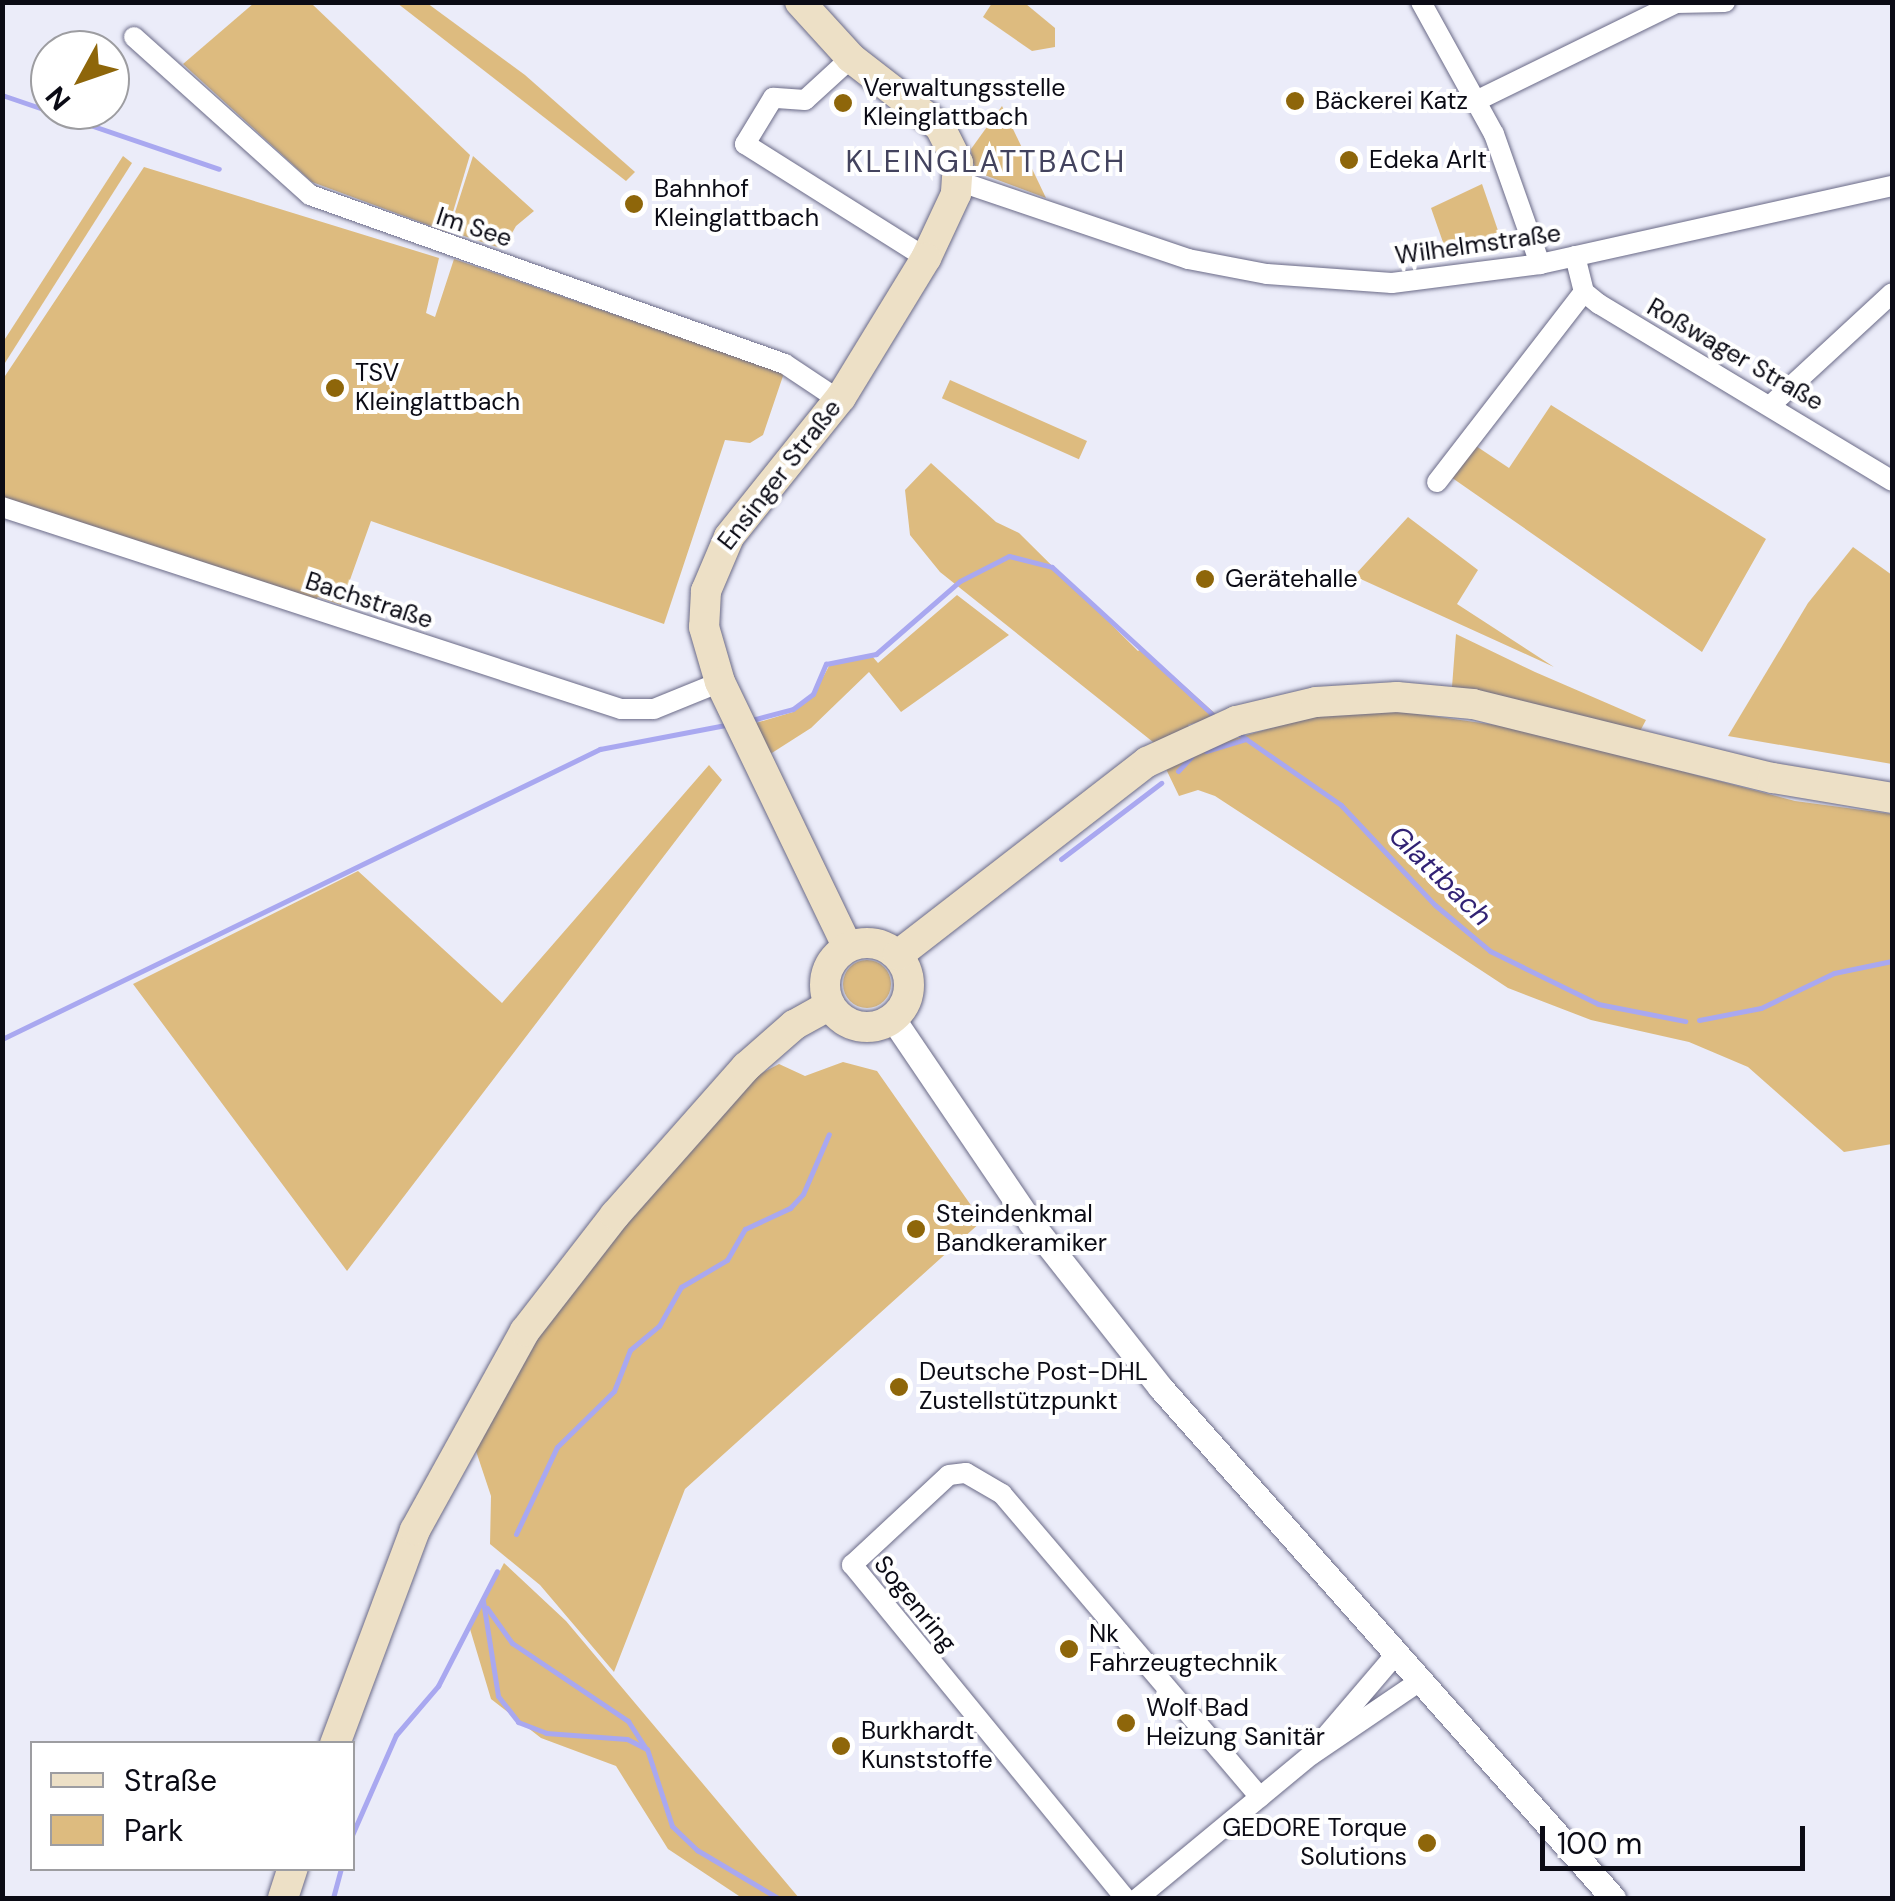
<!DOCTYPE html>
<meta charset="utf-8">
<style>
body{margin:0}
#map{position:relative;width:1895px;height:1901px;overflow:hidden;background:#ebecf9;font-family:"DM Sans",sans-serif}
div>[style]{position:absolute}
.green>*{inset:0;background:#ddbb7f;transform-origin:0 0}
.round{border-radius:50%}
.stream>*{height:5px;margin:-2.5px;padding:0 2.5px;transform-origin:2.5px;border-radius:2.5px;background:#a9a8f0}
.roads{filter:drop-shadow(0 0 2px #6a6a87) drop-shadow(0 0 2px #6a6a87)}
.minor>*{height:20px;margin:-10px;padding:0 10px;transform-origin:10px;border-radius:10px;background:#fff}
.tertiary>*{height:25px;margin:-12.5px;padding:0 12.5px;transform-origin:12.5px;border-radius:12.5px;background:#fff}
.secondary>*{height:30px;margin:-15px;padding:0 15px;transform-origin:15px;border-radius:15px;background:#ede0c6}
.secondary>.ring{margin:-15px;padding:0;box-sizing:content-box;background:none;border:30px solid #ede0c6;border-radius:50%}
.dots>*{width:28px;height:28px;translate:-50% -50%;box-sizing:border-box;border:5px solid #fff;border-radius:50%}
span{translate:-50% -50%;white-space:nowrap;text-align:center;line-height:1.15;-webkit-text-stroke:8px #fff;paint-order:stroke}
.poi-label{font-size:25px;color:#0b0b15}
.left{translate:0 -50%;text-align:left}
.right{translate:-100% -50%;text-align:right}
.street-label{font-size:25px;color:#0b0b15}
.water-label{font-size:28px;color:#312274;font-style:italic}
.quarter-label{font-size:30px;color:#43435e;letter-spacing:2.5px}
.frame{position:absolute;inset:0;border:5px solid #0b0b15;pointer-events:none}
.legend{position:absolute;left:30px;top:1741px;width:325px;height:130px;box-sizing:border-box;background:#fff;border:2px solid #9d9da1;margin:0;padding:12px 18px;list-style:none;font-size:30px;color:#0b0b15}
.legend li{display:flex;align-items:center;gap:20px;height:50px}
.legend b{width:50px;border:2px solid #9d9da1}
.north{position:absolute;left:30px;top:30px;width:100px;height:100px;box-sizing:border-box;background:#fff;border:2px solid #9d9da1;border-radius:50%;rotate:230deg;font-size:28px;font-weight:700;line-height:40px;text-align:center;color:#0b0b15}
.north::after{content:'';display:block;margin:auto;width:35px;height:45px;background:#8e660a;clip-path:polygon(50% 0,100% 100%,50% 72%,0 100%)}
.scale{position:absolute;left:1540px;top:1826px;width:265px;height:45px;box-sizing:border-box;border:5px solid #0b0b15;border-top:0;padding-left:12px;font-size:30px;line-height:35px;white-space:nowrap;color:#0b0b15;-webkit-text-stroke:8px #fff;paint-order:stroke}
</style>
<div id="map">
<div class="green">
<div style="clip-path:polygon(254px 3px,311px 3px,470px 155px,447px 232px,312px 182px,183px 64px)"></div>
<div style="clip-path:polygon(397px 3px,427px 3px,525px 75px,635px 172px,626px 181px)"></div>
<div style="clip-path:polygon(992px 3px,1026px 4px,1055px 28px,1055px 47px,1032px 51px,983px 17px)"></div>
<div style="clip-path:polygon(1002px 106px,1046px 198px,979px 173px,972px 161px,971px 149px)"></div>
<div style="clip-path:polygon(123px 156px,132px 163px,3px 366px,3px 342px)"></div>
<div style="clip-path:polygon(473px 156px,534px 211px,516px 226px,503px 249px,449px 231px)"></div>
<div style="clip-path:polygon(144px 167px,439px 258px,426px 313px,435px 317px,454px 259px,784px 373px,763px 435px,750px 443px,725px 440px,664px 624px,371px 521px,341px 605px,318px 597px,312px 603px,3px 502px,3px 379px)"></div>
<div style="clip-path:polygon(1482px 184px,1504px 248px,1459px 258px,1456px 247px,1445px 248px,1431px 208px)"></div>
<div style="left:950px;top:380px;width:150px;height:20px;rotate:24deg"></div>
<div style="clip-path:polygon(1551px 405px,1766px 539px,1702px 652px,1448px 475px,1473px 444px,1509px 468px)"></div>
<div style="clip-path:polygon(931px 463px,996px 522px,1019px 533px,1138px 651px,1142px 648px,1218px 716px,1188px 725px,1203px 748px,1316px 715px,1383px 709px,1517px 728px,1795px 801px,1892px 814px,1892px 1144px,1844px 1152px,1748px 1067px,1689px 1042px,1591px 1020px,1508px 988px,1215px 796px,1198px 790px,1179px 796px,1153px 742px,940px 572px,910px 535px,905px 490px)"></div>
<div style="clip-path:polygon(1408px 517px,1478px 570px,1457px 604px,1554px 667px,1354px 576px)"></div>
<div style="clip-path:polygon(1853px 547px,1892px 575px,1892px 764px,1728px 736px,1808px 603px)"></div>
<div style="clip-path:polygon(957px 595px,1009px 635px,901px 712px,869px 672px,811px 728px,764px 758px,749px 725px,793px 712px,813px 696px,829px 666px,872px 656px,878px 663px)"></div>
<div style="clip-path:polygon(1456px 634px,1535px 672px,1646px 720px,1638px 735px,1452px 687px)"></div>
<div style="clip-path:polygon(709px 765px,722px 780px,347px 1271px,133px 984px,358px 871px,502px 1003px)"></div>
<div class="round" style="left:843px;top:960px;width:48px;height:48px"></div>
<div style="clip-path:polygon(843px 1062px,877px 1071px,982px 1221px,685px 1489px,614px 1672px,540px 1585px,490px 1544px,491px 1496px,475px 1448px,531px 1335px,743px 1083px,779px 1064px,805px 1076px)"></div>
<div style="clip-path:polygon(504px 1563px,566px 1621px,799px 1898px,742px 1898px,668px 1849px,616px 1766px,541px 1738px,491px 1699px,470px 1629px)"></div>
</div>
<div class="stream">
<div style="left:2px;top:95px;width:229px;rotate:18.8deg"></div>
<div style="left:752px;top:720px;width:42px;rotate:-15deg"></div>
<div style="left:793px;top:709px;width:25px;rotate:-37deg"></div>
<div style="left:813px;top:694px;width:33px;rotate:-67deg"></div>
<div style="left:826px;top:664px;width:51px;rotate:-11.3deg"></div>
<div style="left:876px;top:654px;width:111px;rotate:-41deg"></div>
<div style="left:960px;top:581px;width:55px;rotate:-27deg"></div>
<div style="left:1009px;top:556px;width:44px;rotate:14.3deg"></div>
<div style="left:1052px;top:567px;width:222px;rotate:42.6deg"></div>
<div style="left:1236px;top:732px;width:128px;rotate:34.8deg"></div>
<div style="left:1341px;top:805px;width:137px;rotate:46.8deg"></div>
<div style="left:1435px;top:905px;width:72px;rotate:39.9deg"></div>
<div style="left:1490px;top:951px;width:120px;rotate:26.1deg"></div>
<div style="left:1598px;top:1004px;width:89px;rotate:11.1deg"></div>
<div style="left:1206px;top:751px;width:42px;rotate:-16.7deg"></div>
<div style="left:1178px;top:771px;width:19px;rotate:-47deg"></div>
<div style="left:1061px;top:859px;width:126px;rotate:-37.2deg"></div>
<div style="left:1699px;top:1020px;width:63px;rotate:-11deg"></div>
<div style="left:1761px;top:1008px;width:81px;rotate:-25.6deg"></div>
<div style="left:1834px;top:973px;width:59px;rotate:-11.7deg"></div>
<div style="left:2px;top:1039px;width:665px;rotate:-25.87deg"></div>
<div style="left:600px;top:749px;width:133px;rotate:-10.8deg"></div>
<div style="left:516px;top:1534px;width:96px;rotate:-64.8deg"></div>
<div style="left:557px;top:1447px;width:80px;rotate:-44.5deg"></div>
<div style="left:614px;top:1391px;width:44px;rotate:-68.7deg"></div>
<div style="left:630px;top:1350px;width:38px;rotate:-40deg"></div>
<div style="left:659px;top:1326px;width:45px;rotate:-60.6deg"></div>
<div style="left:681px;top:1287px;width:53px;rotate:-30.4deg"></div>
<div style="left:727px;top:1260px;width:36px;rotate:-60deg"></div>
<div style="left:745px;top:1229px;width:50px;rotate:-25deg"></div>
<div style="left:790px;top:1208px;width:19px;rotate:-47deg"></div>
<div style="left:803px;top:1194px;width:65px;rotate:-66.6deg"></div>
<div style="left:483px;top:1601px;width:96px;rotate:81deg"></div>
<div style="left:498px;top:1696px;width:33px;rotate:52deg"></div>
<div style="left:518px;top:1722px;width:30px;rotate:21deg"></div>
<div style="left:546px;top:1733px;width:81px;rotate:4.2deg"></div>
<div style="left:627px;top:1739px;width:22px;rotate:27deg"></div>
<div style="left:647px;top:1749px;width:81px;rotate:72deg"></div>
<div style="left:672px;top:1826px;width:35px;rotate:44deg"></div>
<div style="left:697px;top:1850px;width:94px;rotate:30.7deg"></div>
<div style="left:487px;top:1608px;width:43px;rotate:54.5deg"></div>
<div style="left:512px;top:1643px;width:140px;rotate:33.9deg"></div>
<div style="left:628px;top:1721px;width:31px;rotate:57deg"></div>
<div style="left:352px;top:1835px;width:109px;rotate:-66.3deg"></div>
<div style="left:396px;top:1735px;width:65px;rotate:-49.4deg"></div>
<div style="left:438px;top:1686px;width:129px;rotate:-62.8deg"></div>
<div style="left:333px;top:1898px;width:31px;rotate:-75deg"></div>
</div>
<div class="roads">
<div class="minor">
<div style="left:1421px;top:2px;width:151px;rotate:61.1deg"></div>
<div style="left:1494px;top:134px;width:138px;rotate:70.5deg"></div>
<div style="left:134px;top:37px;width:237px;rotate:41.9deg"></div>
<div style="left:310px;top:195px;width:504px;rotate:19.59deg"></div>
<div style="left:785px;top:364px;width:65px;rotate:33.7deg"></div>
<div style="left:851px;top:58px;width:62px;rotate:137.6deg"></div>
<div style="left:805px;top:100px;width:32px;rotate:-176deg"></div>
<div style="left:773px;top:98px;width:54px;rotate:121.3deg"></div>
<div style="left:745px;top:144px;width:214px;rotate:32.2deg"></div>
<div style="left:1478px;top:100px;width:220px;rotate:-26.1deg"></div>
<div style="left:1676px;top:3px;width:49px;rotate:-1.2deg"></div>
<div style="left:958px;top:181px;width:243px;rotate:18.7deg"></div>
<div style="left:1188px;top:259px;width:80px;rotate:10.8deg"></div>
<div style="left:1267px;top:274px;width:125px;rotate:4.1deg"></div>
<div style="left:1392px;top:283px;width:149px;rotate:-7.3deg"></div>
<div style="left:1540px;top:264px;width:361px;rotate:-12.5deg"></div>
<div style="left:1575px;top:256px;width:37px;rotate:76deg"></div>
<div style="left:1584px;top:292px;width:19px;rotate:39deg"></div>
<div style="left:1599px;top:304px;width:342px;rotate:31.1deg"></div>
<div style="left:1773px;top:403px;width:162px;rotate:-42.7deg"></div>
<div style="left:1437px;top:482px;width:240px;rotate:-52.3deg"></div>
<div style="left:2px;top:507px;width:651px;rotate:18.07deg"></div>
<div style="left:621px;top:709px;width:33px"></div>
<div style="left:654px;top:709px;width:71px;rotate:-22.2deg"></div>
<div style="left:1315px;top:1749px;width:125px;rotate:-49.5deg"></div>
<div style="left:1125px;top:1898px;width:431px;rotate:-129.3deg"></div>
<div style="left:852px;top:1565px;width:132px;rotate:-42.9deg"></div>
<div style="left:949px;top:1475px;width:17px;rotate:-7deg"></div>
<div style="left:966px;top:1473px;width:42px;rotate:30.3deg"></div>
<div style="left:1002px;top:1494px;width:398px;rotate:49.6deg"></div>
<div style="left:1138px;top:1898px;width:224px;rotate:-39.6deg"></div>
<div style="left:1311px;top:1755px;width:132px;rotate:-34.2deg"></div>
</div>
<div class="tertiary">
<div style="left:893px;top:1019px;width:246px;rotate:55.9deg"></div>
<div style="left:1031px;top:1223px;width:209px;rotate:51.8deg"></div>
<div style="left:1160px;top:1387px;width:683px;rotate:48.44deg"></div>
</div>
<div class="secondary">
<div style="left:800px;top:2px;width:76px;rotate:47.7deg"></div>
<div style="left:851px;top:58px;width:113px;rotate:37.8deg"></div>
<div style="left:940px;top:127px;width:40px;rotate:63.4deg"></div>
<div style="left:958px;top:163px;width:31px;rotate:94deg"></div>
<div style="left:956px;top:194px;width:71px;rotate:115.1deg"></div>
<div style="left:926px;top:258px;width:163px;rotate:121.4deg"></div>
<div style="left:841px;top:397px;width:179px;rotate:128.7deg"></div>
<div style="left:729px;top:537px;width:59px;rotate:113.1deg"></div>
<div style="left:706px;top:591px;width:36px;rotate:93deg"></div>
<div style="left:704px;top:627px;width:57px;rotate:73.8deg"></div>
<div style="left:720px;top:682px;width:293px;rotate:64.3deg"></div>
<div class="ring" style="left:825px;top:943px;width:54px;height:54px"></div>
<div style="left:898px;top:955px;width:315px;rotate:-37.8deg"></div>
<div style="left:1147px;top:762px;width:98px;rotate:-24.7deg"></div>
<div style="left:1236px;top:721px;width:82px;rotate:-13.4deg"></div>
<div style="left:1316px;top:702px;width:81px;rotate:-3.5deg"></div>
<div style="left:1397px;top:697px;width:76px;rotate:5.3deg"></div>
<div style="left:1473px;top:704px;width:309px;rotate:13.9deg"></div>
<div style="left:1773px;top:778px;width:121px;rotate:9.5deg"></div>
<div style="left:335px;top:1744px;width:228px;rotate:-69.5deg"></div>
<div style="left:415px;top:1530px;width:227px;rotate:-61.1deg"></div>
<div style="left:525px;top:1331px;width:147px;rotate:-52.2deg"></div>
<div style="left:615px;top:1215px;width:198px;rotate:-48.5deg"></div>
<div style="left:746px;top:1067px;width:64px;rotate:-41.2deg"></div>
<div style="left:794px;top:1025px;width:41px;rotate:-29.1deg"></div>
<div style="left:283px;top:1898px;width:32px;rotate:-72deg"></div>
</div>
</div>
<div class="dots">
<div style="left:1295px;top:101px;background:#8e660a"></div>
<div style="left:843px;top:103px;background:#8e660a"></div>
<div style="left:1349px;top:160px;background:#8e660a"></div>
<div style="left:634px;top:204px;background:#8e660a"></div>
<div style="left:335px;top:388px;background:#8e660a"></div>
<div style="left:1205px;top:579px;background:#8e660a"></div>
<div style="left:916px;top:1229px;background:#8e660a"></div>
<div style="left:899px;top:1387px;background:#8e660a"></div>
<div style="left:1069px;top:1649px;background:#8e660a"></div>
<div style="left:1126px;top:1723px;background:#8e660a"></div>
<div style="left:841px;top:1746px;background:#8e660a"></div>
<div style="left:1427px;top:1843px;background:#8e660a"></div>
</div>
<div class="poi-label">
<span class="left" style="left:863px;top:103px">Verwaltungsstelle<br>Kleinglattbach</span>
<span class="left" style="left:1315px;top:101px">Bäckerei Katz</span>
<span class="left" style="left:1369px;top:160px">Edeka Arlt</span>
<span class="left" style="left:654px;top:204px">Bahnhof<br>Kleinglattbach</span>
<span class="left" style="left:355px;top:388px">TSV<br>Kleinglattbach</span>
<span class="left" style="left:1225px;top:579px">Gerätehalle</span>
<span class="left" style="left:936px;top:1229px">Steindenkmal<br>Bandkeramiker</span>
<span class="left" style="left:919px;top:1387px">Deutsche Post-DHL<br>Zustellstützpunkt</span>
<span class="left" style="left:1089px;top:1649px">Nk<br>Fahrzeugtechnik</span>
<span class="left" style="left:1146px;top:1723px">Wolf Bad<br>Heizung Sanitär</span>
<span class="left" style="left:861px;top:1746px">Burkhardt<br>Kunststoffe</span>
<span class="right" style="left:1407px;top:1843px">GEDORE Torque<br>Solutions</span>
</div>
<div class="street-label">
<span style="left:474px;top:228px;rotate:18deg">Im See</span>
<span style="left:1478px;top:245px;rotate:-8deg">Wilhelmstraße</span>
<span style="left:1735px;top:355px;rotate:30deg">Roßwager Straße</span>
<span style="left:780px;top:475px;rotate:-52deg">Ensinger Straße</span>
<span style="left:369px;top:601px;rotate:18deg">Bachstraße</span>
<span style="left:915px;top:1604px;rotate:51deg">Sogenring</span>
</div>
<div class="water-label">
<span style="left:1440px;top:876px;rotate:44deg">Glattbach</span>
</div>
<div class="quarter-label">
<span style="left:986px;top:162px">KLEINGLATTBACH</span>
</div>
<div class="frame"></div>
<ul class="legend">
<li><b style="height:12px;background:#ede0c6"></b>Straße</li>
<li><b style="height:28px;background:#ddbb7f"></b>Park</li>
</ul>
<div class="north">N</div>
<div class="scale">100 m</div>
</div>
